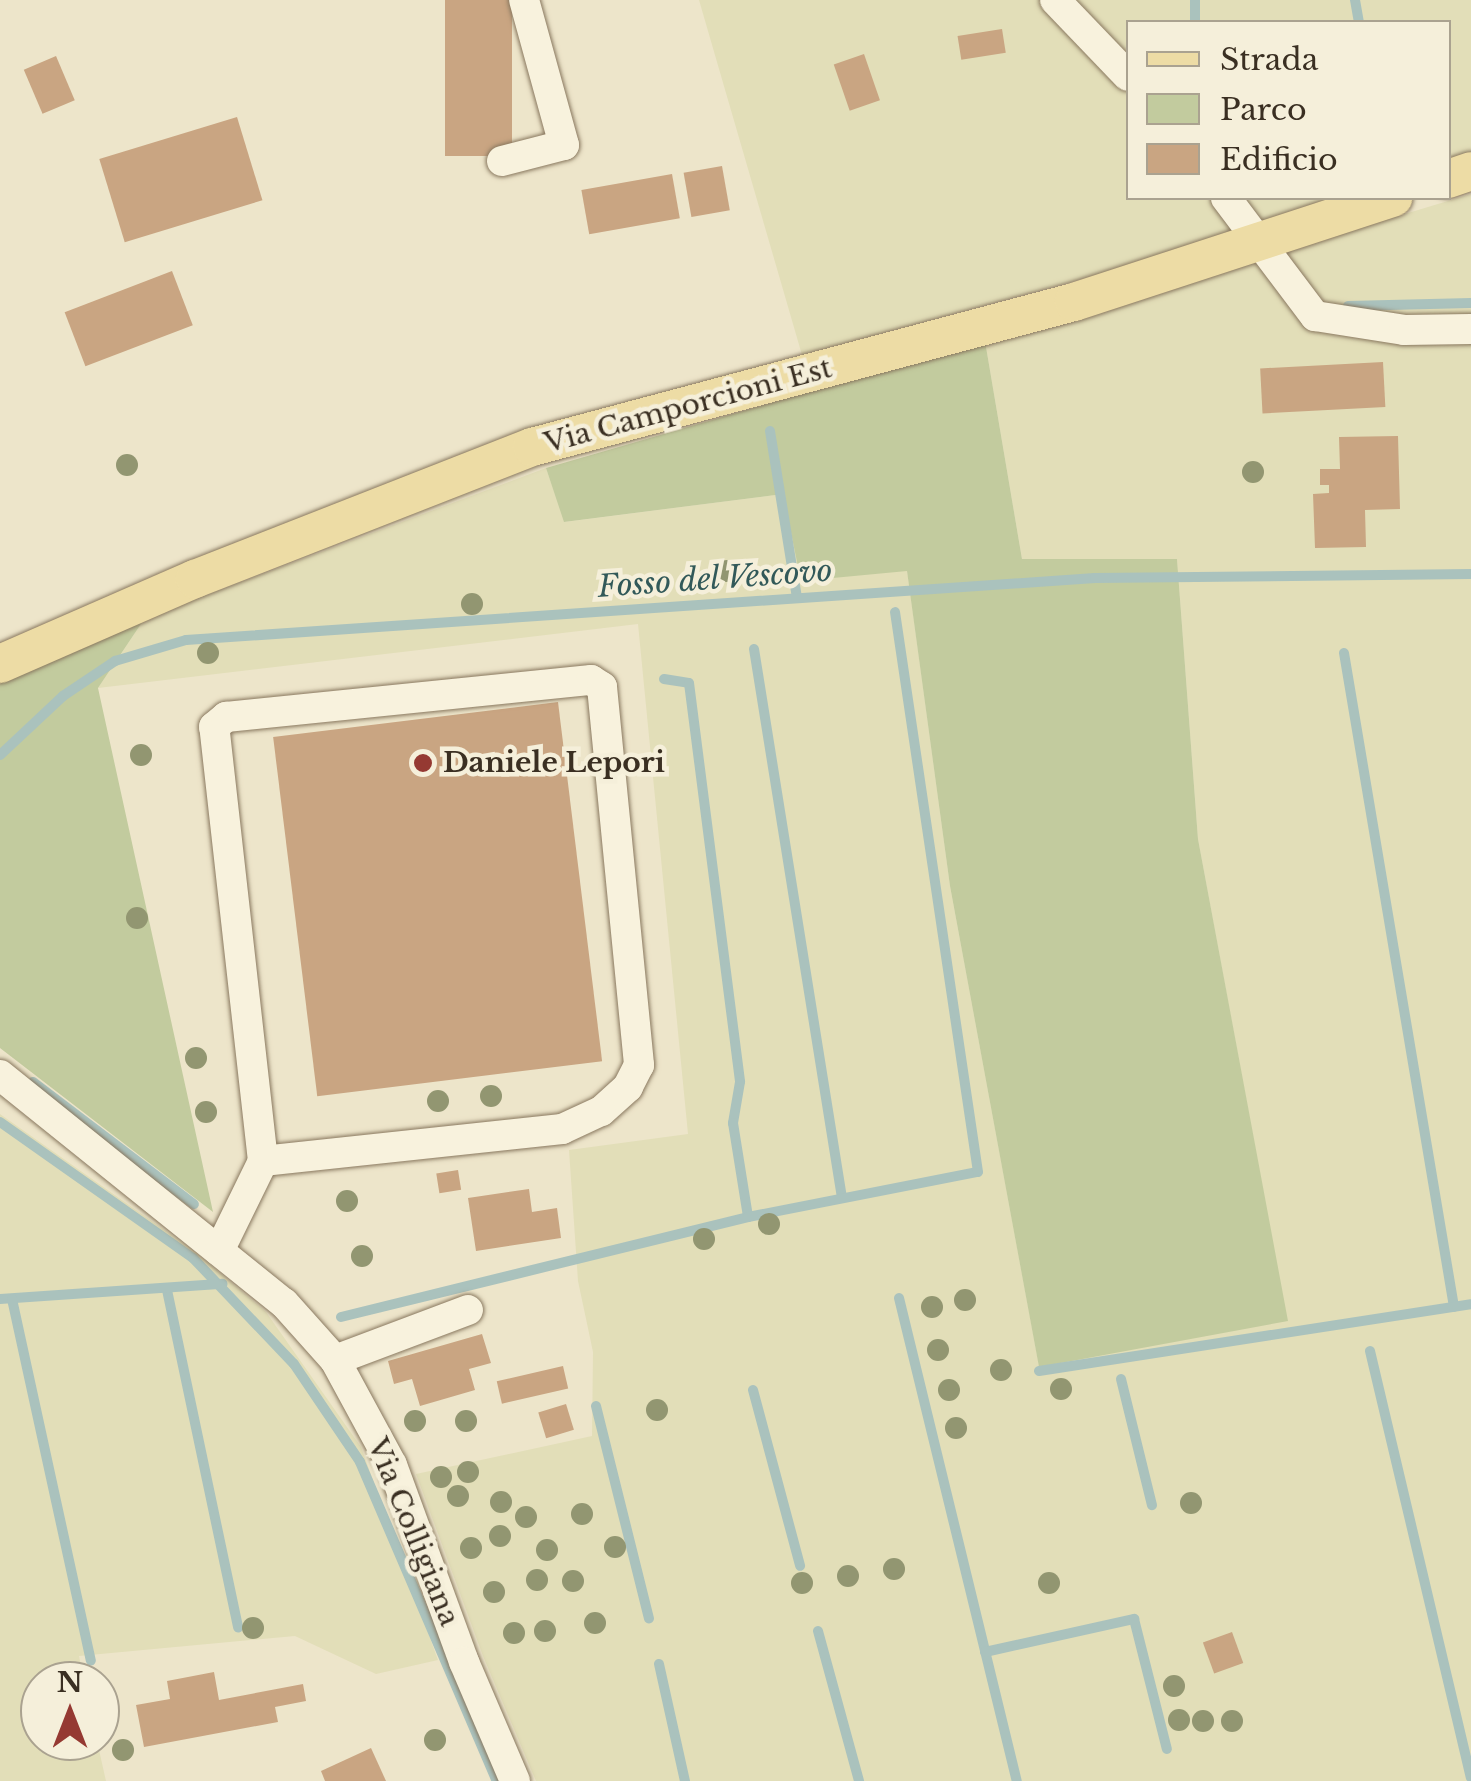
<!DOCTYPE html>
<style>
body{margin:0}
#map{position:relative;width:1471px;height:1781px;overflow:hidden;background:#ede5ca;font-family:"Libre Baskerville",serif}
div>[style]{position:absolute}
.farmland>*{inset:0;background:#e2deb8}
.green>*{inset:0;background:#c2cb9e}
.stream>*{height:10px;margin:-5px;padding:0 5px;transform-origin:5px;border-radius:5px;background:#aac2bd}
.building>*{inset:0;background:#c9a582;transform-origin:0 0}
.roads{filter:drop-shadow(0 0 2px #89785f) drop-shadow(0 0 2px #89785f)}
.minor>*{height:30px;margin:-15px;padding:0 15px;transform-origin:15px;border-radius:15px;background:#f8f2dd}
.major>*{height:38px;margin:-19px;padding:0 19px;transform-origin:19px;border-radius:19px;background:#eddca5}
.trees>*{width:22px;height:22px;margin:-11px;border-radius:50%;background:#929671}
.dots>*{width:28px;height:28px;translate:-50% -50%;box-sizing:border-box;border:5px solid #f5efda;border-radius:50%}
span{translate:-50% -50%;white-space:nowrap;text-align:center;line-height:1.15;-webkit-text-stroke:9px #f5efda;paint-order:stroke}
.street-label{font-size:28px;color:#3a2f22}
.poi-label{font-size:28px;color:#3a2f22;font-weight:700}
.left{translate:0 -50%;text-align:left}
.water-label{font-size:30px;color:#325959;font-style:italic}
.legend{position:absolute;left:1126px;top:20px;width:325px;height:180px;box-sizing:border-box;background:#f5efda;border:2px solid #aaa290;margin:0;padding:12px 18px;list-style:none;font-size:30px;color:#3a2f22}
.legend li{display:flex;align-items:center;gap:20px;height:50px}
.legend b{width:50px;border:2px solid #aaa290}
.north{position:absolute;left:20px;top:1661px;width:100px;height:100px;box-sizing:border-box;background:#f5efda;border:2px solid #aaa290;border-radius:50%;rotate:0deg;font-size:28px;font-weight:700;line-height:40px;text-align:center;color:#3a2f22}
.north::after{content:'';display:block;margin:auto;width:35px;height:45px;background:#953932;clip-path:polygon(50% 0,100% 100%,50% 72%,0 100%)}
</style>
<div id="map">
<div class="farmland">
<div style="clip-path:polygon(699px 0,1471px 0,1471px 159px,1449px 167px,1448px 22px,1128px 22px,1128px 198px,1355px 198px,1221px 241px,802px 355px)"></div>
<div style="clip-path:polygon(1471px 194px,1471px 1781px,536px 1781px,483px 1656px,416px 1474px,592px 1436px,593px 1352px,578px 1281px,569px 1150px,688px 1134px,638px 624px,98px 688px,145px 618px,546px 468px,565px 522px,783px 494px,907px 570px,950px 886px,1039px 1366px,1287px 1320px,1198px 839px,1177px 559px,1022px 559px,985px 341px)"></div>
<div style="clip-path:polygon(0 1114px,194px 1251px,266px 1312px,361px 1447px,438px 1660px,376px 1674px,295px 1636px,79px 1656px,84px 1681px,40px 1681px,40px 1741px,97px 1741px,106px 1781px,0 1781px)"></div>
</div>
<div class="green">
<div style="clip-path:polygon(985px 341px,1022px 559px,1177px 559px,1198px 839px,1288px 1321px,1039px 1367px,950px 886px,907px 571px,801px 581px,783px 494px,564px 522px,546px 468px)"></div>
<div style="clip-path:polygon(145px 618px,98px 688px,213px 1212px,0 1048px,0 682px)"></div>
</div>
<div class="stream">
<div style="left:1195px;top:0;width:22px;rotate:90deg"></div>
<div style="left:1355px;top:0;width:22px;rotate:80deg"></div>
<div style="left:1348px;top:306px;width:123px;rotate:-1.4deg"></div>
<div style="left:770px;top:431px;width:169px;rotate:80.8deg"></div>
<div style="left:754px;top:649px;width:556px;rotate:80.89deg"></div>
<div style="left:1344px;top:653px;width:663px;rotate:80.45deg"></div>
<div style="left:664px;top:679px;width:25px;rotate:9deg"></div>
<div style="left:689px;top:683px;width:402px;rotate:82.7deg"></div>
<div style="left:740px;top:1082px;width:42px;rotate:99.7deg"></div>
<div style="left:733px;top:1123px;width:95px;rotate:80.9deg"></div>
<div style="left:0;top:755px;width:86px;rotate:-43.1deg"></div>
<div style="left:63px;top:696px;width:63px;rotate:-33.9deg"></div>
<div style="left:115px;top:661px;width:74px;rotate:-16.5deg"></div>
<div style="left:186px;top:640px;width:911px;rotate:-3.9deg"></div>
<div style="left:1095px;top:578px;width:376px;rotate:-0.6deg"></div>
<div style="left:33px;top:1082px;width:202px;rotate:37.2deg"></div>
<div style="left:0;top:1122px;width:236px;rotate:35.2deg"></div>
<div style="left:193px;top:1258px;width:146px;rotate:46.4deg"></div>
<div style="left:294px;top:1364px;width:118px;rotate:56deg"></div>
<div style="left:360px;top:1462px;width:347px;rotate:66.8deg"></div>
<div style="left:167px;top:1290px;width:345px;rotate:78.1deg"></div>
<div style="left:899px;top:1298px;width:497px;rotate:76.3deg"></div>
<div style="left:0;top:1299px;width:223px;rotate:-3.9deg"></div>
<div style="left:12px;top:1299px;width:370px;rotate:77.7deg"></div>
<div style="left:341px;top:1317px;width:419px;rotate:-13.8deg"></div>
<div style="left:748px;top:1217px;width:234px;rotate:-11.1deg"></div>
<div style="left:978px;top:1172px;width:566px;rotate:-98.43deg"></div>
<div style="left:1370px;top:1351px;width:438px;rotate:76.7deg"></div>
<div style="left:1039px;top:1371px;width:437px;rotate:-8.8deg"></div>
<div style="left:1121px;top:1379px;width:130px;rotate:76.2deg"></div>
<div style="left:753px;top:1390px;width:182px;rotate:75deg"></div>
<div style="left:596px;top:1406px;width:219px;rotate:76deg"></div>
<div style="left:818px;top:1631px;width:156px;rotate:74.7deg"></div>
<div style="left:985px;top:1652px;width:153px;rotate:-12.5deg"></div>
<div style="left:1134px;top:1619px;width:134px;rotate:75.8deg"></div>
<div style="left:659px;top:1664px;width:120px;rotate:77.5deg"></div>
</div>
<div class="building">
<div style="left:445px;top:0;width:67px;height:156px"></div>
<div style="left:1002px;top:29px;width:24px;height:45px;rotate:81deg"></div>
<div style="left:864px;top:54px;width:49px;height:32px;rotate:71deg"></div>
<div style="left:56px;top:56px;width:48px;height:35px;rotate:67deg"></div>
<div style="left:237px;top:117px;width:87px;height:144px;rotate:73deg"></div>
<div style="left:722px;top:166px;width:45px;height:39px;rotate:80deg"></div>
<div style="left:672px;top:174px;width:45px;height:92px;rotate:80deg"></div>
<div style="left:172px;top:271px;width:58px;height:115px;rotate:69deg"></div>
<div style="left:1383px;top:362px;width:45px;height:123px;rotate:87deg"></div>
<div style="clip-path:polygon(1398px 436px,1400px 509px,1365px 510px,1366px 547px,1315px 548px,1313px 494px,1329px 493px,1329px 485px,1320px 485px,1320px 469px,1340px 469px,1339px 437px)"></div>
<div style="left:558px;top:702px;width:362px;height:287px;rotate:83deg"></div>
<div style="left:458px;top:1170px;width:20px;height:22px;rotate:81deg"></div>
<div style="clip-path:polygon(529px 1189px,532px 1212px,557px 1208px,561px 1238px,476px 1251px,468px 1198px)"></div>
<div style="clip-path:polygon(482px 1334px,491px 1363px,469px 1369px,475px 1390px,420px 1406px,412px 1379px,394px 1384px,388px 1361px)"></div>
<div style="left:563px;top:1366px;width:23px;height:68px;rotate:77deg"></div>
<div style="left:566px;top:1404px;width:27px;height:29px;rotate:73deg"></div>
<div style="left:1232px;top:1632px;width:33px;height:31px;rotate:70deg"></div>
<div style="clip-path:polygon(214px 1672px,219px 1700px,303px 1684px,306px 1701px,275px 1707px,278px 1722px,144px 1747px,136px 1705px,170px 1699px,167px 1681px)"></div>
<div style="clip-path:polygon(371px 1748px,386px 1781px,325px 1781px,321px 1771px)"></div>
</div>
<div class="roads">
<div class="minor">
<div style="left:1055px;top:0;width:105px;rotate:46.2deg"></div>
<div style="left:502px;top:161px;width:64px;rotate:-14.5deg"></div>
<div style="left:564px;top:145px;width:150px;rotate:-105.4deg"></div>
<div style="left:1226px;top:198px;width:148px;rotate:53deg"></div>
<div style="left:1315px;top:316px;width:90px;rotate:8.9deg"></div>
<div style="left:1404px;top:330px;width:67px;rotate:-0.9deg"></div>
<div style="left:0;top:1075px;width:364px;rotate:38.8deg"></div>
<div style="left:284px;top:1303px;width:76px;rotate:48.2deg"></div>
<div style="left:335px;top:1360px;width:119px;rotate:61.5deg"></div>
<div style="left:392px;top:1465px;width:210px;rotate:69.9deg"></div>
<div style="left:464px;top:1662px;width:129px;rotate:66.8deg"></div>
<div style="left:219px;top:1251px;width:100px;rotate:-63.9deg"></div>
<div style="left:263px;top:1161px;width:437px;rotate:-96.4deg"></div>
<div style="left:214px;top:727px;width:16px;rotate:-40deg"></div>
<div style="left:226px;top:717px;width:367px;rotate:-5.8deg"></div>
<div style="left:591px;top:680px;width:13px;rotate:32deg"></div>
<div style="left:602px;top:687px;width:380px;rotate:84.4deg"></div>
<div style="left:639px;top:1065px;width:25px;rotate:117deg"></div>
<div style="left:628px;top:1087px;width:36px;rotate:138deg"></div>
<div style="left:601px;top:1111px;width:43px;rotate:155.2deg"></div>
<div style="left:562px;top:1129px;width:301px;rotate:173.9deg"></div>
<div style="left:335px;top:1360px;width:142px;rotate:-20.6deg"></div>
</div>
<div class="major">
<div style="left:1448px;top:179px;width:24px;rotate:-19deg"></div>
<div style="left:0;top:664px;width:213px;rotate:-23.6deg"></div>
<div style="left:195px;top:579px;width:362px;rotate:-21.4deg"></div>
<div style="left:532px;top:447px;width:561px;rotate:-14.98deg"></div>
<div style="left:1074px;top:302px;width:336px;rotate:-18.1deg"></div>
</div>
</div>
<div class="trees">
<div style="left:127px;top:465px"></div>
<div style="left:1253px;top:472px"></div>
<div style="left:727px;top:571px"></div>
<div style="left:472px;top:604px"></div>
<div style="left:208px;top:653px"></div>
<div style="left:141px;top:755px"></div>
<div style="left:137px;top:918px"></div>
<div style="left:196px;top:1058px"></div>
<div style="left:491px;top:1096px"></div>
<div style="left:438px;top:1101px"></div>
<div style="left:206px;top:1112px"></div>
<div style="left:347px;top:1201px"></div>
<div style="left:769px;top:1224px"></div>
<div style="left:704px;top:1239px"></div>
<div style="left:362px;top:1256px"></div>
<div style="left:965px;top:1300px"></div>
<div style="left:932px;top:1307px"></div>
<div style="left:938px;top:1350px"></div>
<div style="left:1001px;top:1370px"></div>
<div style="left:1061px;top:1389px"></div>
<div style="left:949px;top:1390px"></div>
<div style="left:657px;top:1410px"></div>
<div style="left:415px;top:1421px"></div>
<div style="left:466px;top:1421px"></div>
<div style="left:956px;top:1428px"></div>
<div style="left:468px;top:1472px"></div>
<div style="left:441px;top:1477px"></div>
<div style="left:458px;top:1496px"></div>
<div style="left:501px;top:1502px"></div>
<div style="left:1191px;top:1503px"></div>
<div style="left:582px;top:1514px"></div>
<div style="left:526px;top:1517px"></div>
<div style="left:500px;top:1536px"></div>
<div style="left:615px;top:1547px"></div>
<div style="left:471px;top:1548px"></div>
<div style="left:547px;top:1550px"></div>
<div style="left:894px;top:1569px"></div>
<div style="left:848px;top:1576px"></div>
<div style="left:537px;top:1580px"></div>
<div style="left:573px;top:1581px"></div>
<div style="left:802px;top:1583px"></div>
<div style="left:1049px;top:1583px"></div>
<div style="left:494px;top:1592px"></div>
<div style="left:595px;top:1623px"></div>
<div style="left:253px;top:1628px"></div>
<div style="left:545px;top:1631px"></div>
<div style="left:514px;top:1633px"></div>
<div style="left:1174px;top:1686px"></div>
<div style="left:1179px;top:1720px"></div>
<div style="left:1203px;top:1721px"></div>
<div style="left:1232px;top:1721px"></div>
<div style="left:435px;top:1740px"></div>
<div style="left:123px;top:1750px"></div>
</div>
<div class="dots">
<div style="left:423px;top:763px;background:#953932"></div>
</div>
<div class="street-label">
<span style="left:688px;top:406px;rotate:-15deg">Via Camporcioni Est</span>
<span style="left:413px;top:1532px;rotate:68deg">Via Colligiana</span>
</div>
<div class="poi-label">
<span class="left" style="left:443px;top:763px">Daniele Lepori</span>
</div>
<div class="water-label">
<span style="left:715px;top:579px;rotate:-4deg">Fosso del Vescovo</span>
</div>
<ul class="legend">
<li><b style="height:12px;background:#eddca5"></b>Strada</li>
<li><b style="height:28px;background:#c2cb9e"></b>Parco</li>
<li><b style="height:28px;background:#c9a582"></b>Edificio</li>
</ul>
<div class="north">N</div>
</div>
